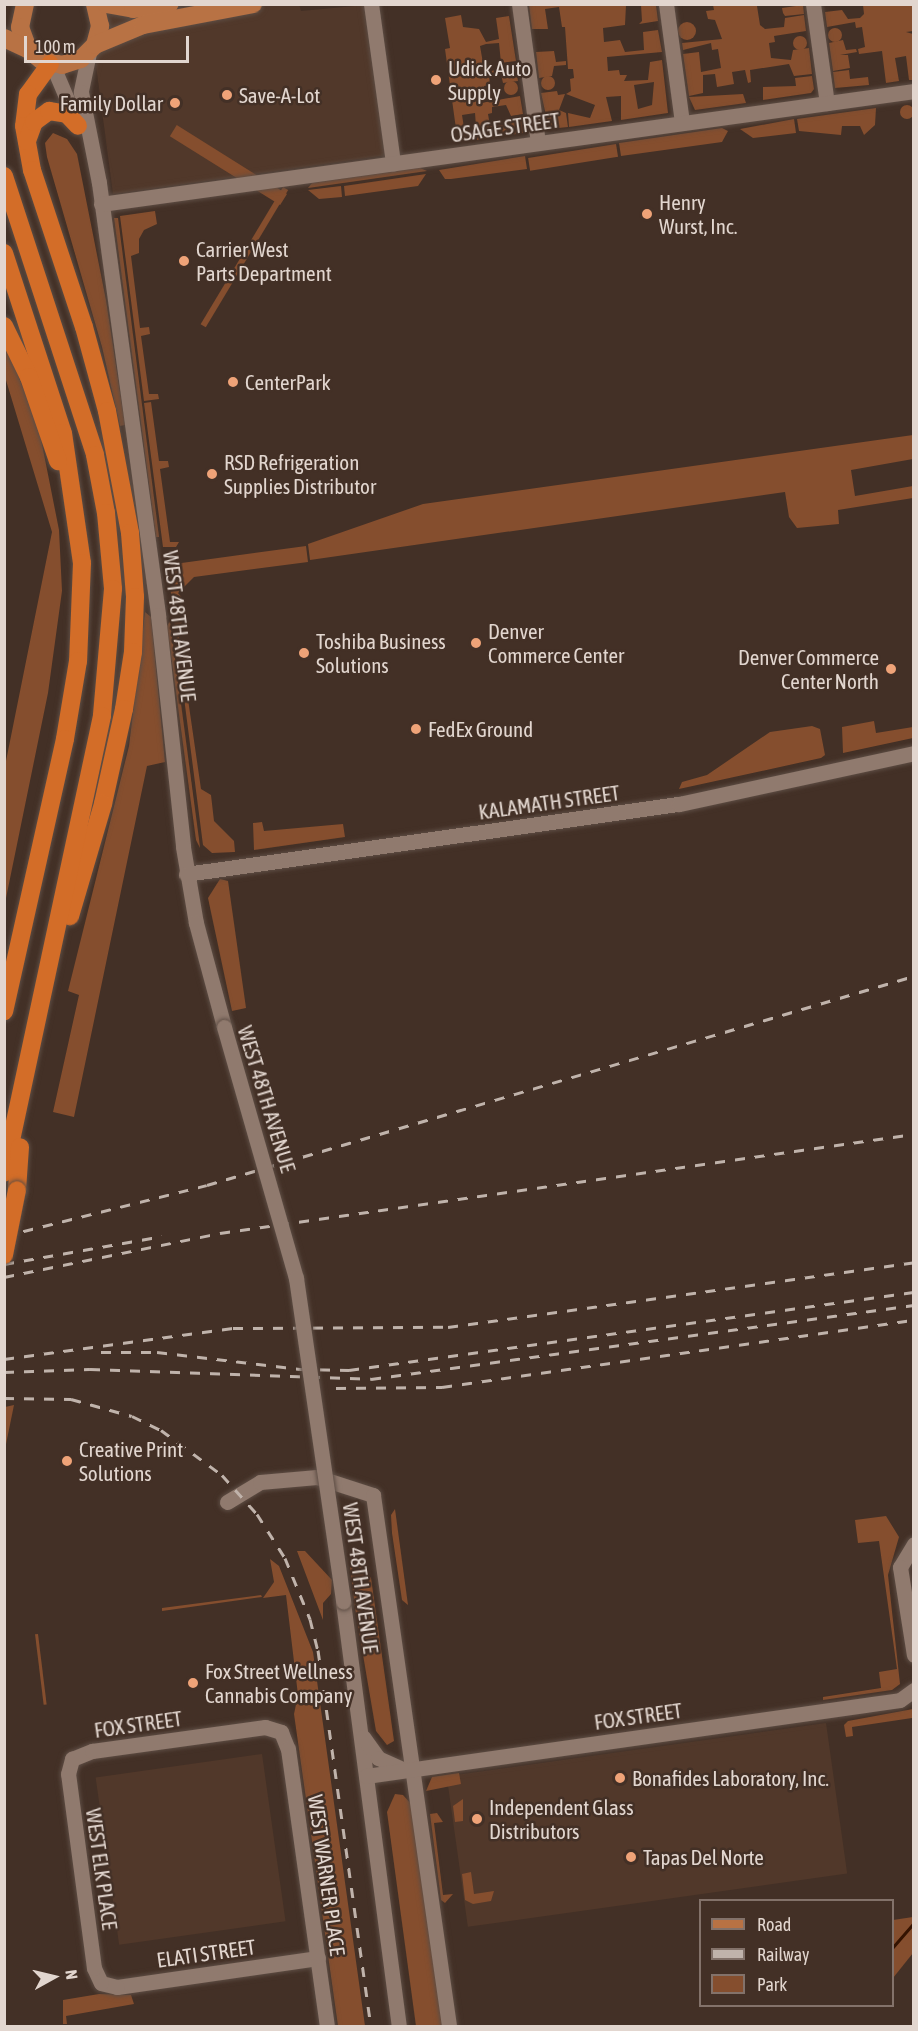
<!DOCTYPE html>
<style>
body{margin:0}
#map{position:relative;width:918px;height:2031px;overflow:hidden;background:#433026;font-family:"Asap Condensed",sans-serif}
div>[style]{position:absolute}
.built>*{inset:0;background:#51382a;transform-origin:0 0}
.green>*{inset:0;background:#854e2e;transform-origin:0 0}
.round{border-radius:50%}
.stream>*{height:3px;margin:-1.5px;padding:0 1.5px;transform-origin:1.5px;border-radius:1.5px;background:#341301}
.roads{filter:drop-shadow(0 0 2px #5d4d44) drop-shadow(0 0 2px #5d4d44)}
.minor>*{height:15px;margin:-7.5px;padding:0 7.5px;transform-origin:7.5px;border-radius:7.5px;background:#907a6e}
.major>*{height:18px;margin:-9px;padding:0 9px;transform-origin:9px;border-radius:9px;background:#b87244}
.highway>*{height:18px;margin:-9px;padding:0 9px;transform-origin:9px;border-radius:9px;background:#d36d28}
.rail>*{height:3px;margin-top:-1.5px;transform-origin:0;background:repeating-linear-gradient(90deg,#c0b3ab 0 10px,transparent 0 20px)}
.bridges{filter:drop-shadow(0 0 2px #5d4d44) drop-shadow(0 0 2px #5d4d44)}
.minor-bridge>*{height:15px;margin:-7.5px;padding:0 7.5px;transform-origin:7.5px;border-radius:7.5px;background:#907a6e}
.highway-bridge>*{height:18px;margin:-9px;padding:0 9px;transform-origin:9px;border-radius:9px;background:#d36d28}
.dots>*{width:16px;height:16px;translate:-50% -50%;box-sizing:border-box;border:3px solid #433026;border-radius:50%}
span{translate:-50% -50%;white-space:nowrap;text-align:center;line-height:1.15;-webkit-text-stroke:5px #433026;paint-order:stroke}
.poi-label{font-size:21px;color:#e2d6cf}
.left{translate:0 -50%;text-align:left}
.right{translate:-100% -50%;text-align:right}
.street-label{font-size:21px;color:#e2d6cf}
.frame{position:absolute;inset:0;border:6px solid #e2d6cf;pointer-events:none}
.legend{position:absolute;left:699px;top:1899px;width:195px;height:108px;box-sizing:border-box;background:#433026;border:2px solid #83726a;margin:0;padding:8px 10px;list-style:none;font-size:18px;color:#e2d6cf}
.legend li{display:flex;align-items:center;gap:12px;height:30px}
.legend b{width:30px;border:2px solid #83726a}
.north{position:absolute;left:24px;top:1947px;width:60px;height:60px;-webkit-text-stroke:4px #433026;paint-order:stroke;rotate:82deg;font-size:16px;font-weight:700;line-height:24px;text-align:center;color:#e2d6cf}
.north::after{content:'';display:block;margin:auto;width:21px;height:27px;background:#e2d6cf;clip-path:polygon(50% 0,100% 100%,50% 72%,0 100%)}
.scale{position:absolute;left:24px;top:36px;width:165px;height:27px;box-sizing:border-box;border:3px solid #e2d6cf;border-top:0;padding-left:8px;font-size:18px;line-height:21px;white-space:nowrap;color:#e2d6cf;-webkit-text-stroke:4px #433026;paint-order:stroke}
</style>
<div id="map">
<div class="built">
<div style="clip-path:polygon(299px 4px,301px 11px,365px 5px,387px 155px,113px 194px,88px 5px)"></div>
<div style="left:826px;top:1723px;width:152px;height:383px;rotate:82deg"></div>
<div style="left:262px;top:1754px;width:169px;height:168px;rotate:82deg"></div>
</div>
<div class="green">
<div style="clip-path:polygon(evenodd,529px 5px,626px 5px,625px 25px,603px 28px,604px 42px,620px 40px,625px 52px,644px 50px,643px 32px,658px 30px,662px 52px,607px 57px,608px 71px,619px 70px,620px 75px,627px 75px,624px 81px,648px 80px,650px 62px,662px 60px,668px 113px,621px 120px,621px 96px,606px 97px,612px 121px,569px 127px,568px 113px,590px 118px,595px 105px,566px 94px,571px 91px,570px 79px,574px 78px,573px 69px,568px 69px,565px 27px,562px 27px,559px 7px,545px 9px,548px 29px,532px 29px,529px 5px,654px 82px,652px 105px,638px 109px,634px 85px,654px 82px)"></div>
<div style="clip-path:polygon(641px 5px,656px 5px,658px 21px,639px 24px,642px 21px)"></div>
<div style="clip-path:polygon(713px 5px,763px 5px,757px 6px,760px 25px,765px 29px,784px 27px,785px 18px,804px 15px,806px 31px,774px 36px,775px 42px,769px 43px,771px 58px,791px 60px,793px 50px,809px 48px,812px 74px,794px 76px,789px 64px,750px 70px,751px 82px,748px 83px,745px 70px,732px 72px,734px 84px,717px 87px,715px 74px,703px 75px,703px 93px,689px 96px,683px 54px,699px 52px,701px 72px,721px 68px,718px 49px,712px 50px,711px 43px,683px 50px,682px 43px,722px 39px,715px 20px,708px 19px,706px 11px,714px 10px)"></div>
<div style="clip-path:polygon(803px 5px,804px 14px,785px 16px,783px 13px,782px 8px)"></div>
<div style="clip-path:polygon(863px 5px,913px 5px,913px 31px,906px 32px,913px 34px,913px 80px,909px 80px,906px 56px,895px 58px,899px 81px,886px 83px,882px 51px,859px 54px,858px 49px,865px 47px,862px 27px,856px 28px,855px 22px,827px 27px,825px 12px,842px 10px,848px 19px,860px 18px,864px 14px)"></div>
<div style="clip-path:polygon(461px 15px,463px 27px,479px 29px,486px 42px,499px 39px,496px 18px,509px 16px,516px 61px,501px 63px,499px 43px,486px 44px,480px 46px,483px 63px,469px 65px,471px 75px,516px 66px,518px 81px,503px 83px,501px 74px,489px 75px,490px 85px,484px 86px,485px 93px,480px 95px,481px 103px,520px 96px,523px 114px,511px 116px,506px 105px,492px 107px,492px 113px,488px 114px,490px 126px,508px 125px,513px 117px,523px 116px,523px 133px,477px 140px,475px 113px,462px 115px,466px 140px,462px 140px,460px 128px,456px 129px,445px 49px,450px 48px,445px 18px)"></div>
<div class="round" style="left:678px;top:22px;width:18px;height:18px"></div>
<div class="round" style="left:828px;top:28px;width:14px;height:14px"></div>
<div class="round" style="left:793px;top:36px;width:14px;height:14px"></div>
<div style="clip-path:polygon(843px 40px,846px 50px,856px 49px,857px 52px,840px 55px,848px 55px,850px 68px,833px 71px,829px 43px)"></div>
<div style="clip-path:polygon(554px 51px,556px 62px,566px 61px,566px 65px,554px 66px,552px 76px,539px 78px,536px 52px)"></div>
<div style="clip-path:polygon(849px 70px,850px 79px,868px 77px,869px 85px,835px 88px,833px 72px)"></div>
<div class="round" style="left:541px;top:76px;width:14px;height:14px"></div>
<div style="clip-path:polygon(812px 76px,814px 89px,811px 93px,763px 100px,763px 87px,796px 86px,795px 78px)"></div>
<div class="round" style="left:504px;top:81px;width:14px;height:14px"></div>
<div style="clip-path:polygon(557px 91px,558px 95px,565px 94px,559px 110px,566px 113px,568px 127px,549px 129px,541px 93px)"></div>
<div style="clip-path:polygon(743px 94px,746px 103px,695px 110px,689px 97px)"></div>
<div class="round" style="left:900px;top:105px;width:14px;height:14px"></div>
<div style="clip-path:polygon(876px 108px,875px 125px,864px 135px,860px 126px,842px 126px,841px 135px,799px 131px,797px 119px)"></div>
<div style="clip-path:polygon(794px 119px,796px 133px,753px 138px,740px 129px)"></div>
<div style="clip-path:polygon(722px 128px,728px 131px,722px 142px,621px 156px,619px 143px)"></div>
<div style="clip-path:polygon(53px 133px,67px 139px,77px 154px,106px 300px,125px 425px,120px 426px,102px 347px,47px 157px,45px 143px)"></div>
<div style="left:616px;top:144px;width:13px;height:89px;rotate:81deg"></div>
<div style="clip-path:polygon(525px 156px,527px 169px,451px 179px,445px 179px,439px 170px)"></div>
<div style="clip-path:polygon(420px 168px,427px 171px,308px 188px,312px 183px)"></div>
<div style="clip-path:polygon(426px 174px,418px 186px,345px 196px,344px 186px)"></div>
<div style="clip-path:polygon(341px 186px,342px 197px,319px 199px,308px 190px)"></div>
<div style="left:283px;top:187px;width:6px;height:160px;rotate:31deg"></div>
<div style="left:287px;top:194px;width:13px;height:130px;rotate:122deg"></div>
<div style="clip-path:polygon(155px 211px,157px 224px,144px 230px,139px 239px,139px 253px,131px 256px,140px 328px,149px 327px,150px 334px,141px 336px,149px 394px,158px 394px,159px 399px,144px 401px,120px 216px)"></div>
<div style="clip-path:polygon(114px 218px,118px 218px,159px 537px,156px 537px)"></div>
<div style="clip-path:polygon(5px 341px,39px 429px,59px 530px,62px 591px,48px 693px,5px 903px,5px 766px,52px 532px,5px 377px)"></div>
<div style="clip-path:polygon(151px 402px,159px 461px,168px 461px,169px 467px,160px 469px,170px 542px,179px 542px,176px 547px,163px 547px,144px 403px)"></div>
<div style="clip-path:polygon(913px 435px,913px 459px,851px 470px,855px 496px,913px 486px,913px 498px,838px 510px,839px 524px,797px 528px,789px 517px,785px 492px,310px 560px,308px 544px,423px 504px)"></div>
<div style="clip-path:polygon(306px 546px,308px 562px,194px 577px,178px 593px,184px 600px,172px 601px,167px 565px)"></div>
<div style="clip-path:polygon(145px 612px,151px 617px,165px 762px,147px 766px,74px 1117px,53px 1112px,79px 995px,68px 991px,129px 746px)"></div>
<div style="clip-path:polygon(184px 618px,178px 630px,201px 789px,211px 795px,214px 821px,234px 841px,235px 852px,212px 853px,203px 845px,174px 620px)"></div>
<div style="clip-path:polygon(170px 621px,199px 839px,200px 848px,196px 840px,167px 626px)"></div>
<div style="clip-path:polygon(874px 721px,876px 733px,913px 727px,913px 738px,843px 753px,842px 727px)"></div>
<div style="clip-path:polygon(812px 726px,820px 729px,825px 755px,821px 758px,679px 789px,682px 782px,707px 775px,770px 732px)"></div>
<div style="clip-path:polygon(262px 822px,264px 831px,343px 824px,345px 837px,254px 850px,253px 823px)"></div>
<div style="clip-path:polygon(220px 879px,228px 881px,246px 1008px,232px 1011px,208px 898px)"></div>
<div style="clip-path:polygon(14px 1405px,5px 1449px,5px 1407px)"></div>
<div style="clip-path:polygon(395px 1509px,408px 1605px,402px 1600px,392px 1533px,391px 1515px)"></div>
<div style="clip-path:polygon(886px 1516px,899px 1537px,888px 1575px,900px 1684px,892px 1690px,823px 1700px,823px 1697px,881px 1688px,879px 1672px,897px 1669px,879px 1541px,858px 1543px,855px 1520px)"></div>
<div style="clip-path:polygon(297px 1551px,305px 1551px,332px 1580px,331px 1594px,323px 1603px,323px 1620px)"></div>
<div style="clip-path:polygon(270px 1559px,279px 1566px,313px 1652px,365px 2026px,338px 2026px,294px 1714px,298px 1695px,286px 1595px,263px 1598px,274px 1582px)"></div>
<div style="clip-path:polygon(360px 1565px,371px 1578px,394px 1741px,387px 1745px,376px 1731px,355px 1608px,350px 1567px)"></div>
<div style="clip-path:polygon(261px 1595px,262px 1597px,162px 1611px,162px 1608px)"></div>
<div style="left:38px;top:1634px;width:71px;height:3px;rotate:83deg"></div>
<div style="clip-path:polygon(913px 1709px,913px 1728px,912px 1718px,852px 1727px,853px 1736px,846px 1737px,844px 1725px,848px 1721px)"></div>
<div style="clip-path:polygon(459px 1773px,461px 1784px,426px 1791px,432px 1777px)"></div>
<div style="clip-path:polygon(395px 1794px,403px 1795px,412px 1805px,442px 2026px,416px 2026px,387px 1812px)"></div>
<div style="clip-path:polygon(463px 1799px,463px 1821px,455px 1822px,453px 1806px)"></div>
<div style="clip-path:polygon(437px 1813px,443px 1822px,434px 1823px,443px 1895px,453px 1894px,445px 1903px,441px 1900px,430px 1814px)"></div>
<div style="clip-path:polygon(471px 1872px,474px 1894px,494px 1891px,491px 1901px,473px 1904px,465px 1900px,462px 1874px)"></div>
<div style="clip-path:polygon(913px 1917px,913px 1953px,893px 1978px,893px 1920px)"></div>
<div style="clip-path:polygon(99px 1994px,131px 1995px,134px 2004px,66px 2016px,67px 2024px,63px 2024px,63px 2000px)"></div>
</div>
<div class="stream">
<div style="left:892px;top:1948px;width:33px;rotate:-49deg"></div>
</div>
<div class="roads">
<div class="minor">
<div style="left:371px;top:4px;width:161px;rotate:82.1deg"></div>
<div style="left:519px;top:4px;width:140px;rotate:82.2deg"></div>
<div style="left:666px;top:4px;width:120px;rotate:82.3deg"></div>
<div style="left:813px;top:4px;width:100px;rotate:82deg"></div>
<div style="left:89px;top:53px;width:40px;rotate:102deg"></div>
<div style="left:81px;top:92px;width:93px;rotate:78.8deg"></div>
<div style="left:99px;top:183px;width:436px;rotate:82.2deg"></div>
<div style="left:158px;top:615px;width:233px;rotate:83.8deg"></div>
<div style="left:183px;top:847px;width:77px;rotate:80.3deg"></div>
<div style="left:196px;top:923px;width:108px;rotate:74.9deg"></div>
<div style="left:52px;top:64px;width:66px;rotate:66.9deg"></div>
<div style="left:101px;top:204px;width:821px;rotate:-7.91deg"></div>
<div style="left:186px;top:874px;width:498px;rotate:-8.1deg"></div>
<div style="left:679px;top:804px;width:240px;rotate:-12.2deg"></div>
<div style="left:227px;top:1502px;width:39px;rotate:-31deg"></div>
<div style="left:260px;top:1482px;width:57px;rotate:-5deg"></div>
<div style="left:317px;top:1477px;width:59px;rotate:17.8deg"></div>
<div style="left:373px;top:1495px;width:536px;rotate:81.85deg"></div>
<div style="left:914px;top:1544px;width:27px;rotate:121deg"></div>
<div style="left:900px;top:1567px;width:89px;rotate:81deg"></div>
<div style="left:343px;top:1602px;width:428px;rotate:82.5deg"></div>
<div style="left:363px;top:1737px;width:26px;rotate:54deg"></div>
<div style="left:378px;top:1758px;width:27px;rotate:24deg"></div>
<div style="left:366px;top:1776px;width:539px;rotate:-8.1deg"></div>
<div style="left:900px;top:1700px;width:17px;rotate:-36deg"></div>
<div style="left:318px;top:1958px;width:203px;rotate:171.8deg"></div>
<div style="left:117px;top:1987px;width:16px;rotate:-166deg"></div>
<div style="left:101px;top:1983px;width:17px;rotate:-115deg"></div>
<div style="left:94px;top:1968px;width:196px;rotate:-97.6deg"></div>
<div style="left:68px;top:1774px;width:16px;rotate:-75deg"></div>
<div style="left:72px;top:1759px;width:22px;rotate:-22deg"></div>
<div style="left:92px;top:1751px;width:175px;rotate:-7.9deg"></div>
<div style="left:265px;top:1727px;width:17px;rotate:17deg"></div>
<div style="left:281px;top:1732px;width:18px;rotate:68deg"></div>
<div style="left:288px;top:1749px;width:280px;rotate:82deg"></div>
</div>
<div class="major">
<div style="left:25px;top:4px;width:24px;rotate:102deg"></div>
<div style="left:20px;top:27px;width:23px;rotate:70deg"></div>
<div style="left:28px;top:49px;width:17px;rotate:40deg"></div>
<div style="left:41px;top:60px;width:22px;rotate:13deg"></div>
<div style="left:62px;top:65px;width:20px;rotate:-18deg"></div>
<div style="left:81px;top:59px;width:20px;rotate:-45deg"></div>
<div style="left:95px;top:45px;width:20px;rotate:-75deg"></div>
<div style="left:100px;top:26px;width:23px;rotate:-103deg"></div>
<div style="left:106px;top:4px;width:27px;rotate:10deg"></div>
<div style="left:133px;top:9px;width:37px;rotate:-8deg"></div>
<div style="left:4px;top:38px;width:26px;rotate:25deg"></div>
<div style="left:95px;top:45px;width:52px;rotate:-22.6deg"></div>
<div style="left:143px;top:25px;width:112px;rotate:-10.8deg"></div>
</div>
<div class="highway">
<div style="left:50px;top:64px;width:37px;rotate:126deg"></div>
<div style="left:28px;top:94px;width:32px;rotate:97deg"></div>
<div style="left:24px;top:126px;width:45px;rotate:79.7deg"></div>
<div style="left:32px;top:170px;width:165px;rotate:71.7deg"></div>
<div style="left:84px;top:327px;width:87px;rotate:74.7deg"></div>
<div style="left:107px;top:411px;width:124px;rotate:79.3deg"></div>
<div style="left:130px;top:533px;width:64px;rotate:85.5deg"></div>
<div style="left:135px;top:597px;width:55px;rotate:92.1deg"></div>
<div style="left:133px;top:652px;width:58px;rotate:99deg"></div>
<div style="left:124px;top:709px;width:97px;rotate:102.5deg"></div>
<div style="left:103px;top:804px;width:117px;rotate:106.4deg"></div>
<div style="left:27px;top:141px;width:20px;rotate:-70deg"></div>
<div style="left:34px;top:122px;width:19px;rotate:-36deg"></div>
<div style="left:49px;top:111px;width:18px;rotate:9deg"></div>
<div style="left:67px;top:114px;width:16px;rotate:47deg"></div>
<div style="left:4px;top:176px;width:293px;rotate:71.9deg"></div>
<div style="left:95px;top:455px;width:59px;rotate:79.3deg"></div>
<div style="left:106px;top:513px;width:76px;rotate:84.7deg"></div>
<div style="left:113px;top:589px;width:127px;rotate:95deg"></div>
<div style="left:102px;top:716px;width:467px;rotate:102.1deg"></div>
<div style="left:4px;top:253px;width:189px;rotate:71.9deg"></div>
<div style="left:63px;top:433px;width:131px;rotate:81.7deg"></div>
<div style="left:82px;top:563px;width:98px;rotate:92.3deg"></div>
<div style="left:78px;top:661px;width:79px;rotate:99.5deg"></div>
<div style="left:65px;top:739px;width:279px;rotate:102.6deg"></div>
<div style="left:4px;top:326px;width:57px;rotate:63.9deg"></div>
<div style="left:29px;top:377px;width:89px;rotate:71deg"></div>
<div style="left:17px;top:1190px;width:43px;rotate:-86deg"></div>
</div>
</div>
<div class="rail">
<div style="left:4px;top:1236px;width:209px;rotate:-14.1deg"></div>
<div style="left:207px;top:1185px;width:737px;rotate:-16.47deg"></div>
<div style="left:4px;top:1264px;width:160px;rotate:-10deg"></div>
<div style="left:4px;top:1277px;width:220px;rotate:-11.5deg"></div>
<div style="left:220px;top:1233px;width:701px;rotate:-8.12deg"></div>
<div style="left:101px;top:1352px;width:56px"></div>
<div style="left:157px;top:1352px;width:144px;rotate:6.8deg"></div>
<div style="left:300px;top:1369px;width:49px;rotate:1.2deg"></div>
<div style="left:349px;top:1370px;width:570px;rotate:-7.86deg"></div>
<div style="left:4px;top:1359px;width:231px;rotate:-7.7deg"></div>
<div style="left:233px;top:1328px;width:215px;rotate:-0.3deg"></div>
<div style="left:448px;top:1327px;width:471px;rotate:-7.9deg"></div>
<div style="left:4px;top:1372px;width:86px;rotate:-2deg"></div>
<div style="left:90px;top:1369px;width:281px;rotate:2deg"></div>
<div style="left:371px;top:1379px;width:548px;rotate:-7.76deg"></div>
<div style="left:336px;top:1388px;width:106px;rotate:-0.5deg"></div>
<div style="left:442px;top:1387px;width:477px;rotate:-8.1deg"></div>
<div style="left:4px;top:1398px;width:67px;rotate:0.9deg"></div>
<div style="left:71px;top:1399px;width:63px;rotate:15.6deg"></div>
<div style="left:132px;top:1416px;width:32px;rotate:26deg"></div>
<div style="left:161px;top:1430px;width:76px;rotate:36.4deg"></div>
<div style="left:222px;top:1475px;width:52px;rotate:48.1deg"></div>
<div style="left:257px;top:1514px;width:52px;rotate:57.5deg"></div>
<div style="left:285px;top:1558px;width:66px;rotate:67.7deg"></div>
<div style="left:310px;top:1619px;width:32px;rotate:76deg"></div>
<div style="left:318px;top:1650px;width:380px;rotate:82deg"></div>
</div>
<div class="bridges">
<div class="minor-bridge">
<div style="left:224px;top:1027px;width:261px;rotate:74deg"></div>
<div style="left:296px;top:1278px;width:327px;rotate:81.7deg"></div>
</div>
<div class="highway-bridge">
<div style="left:4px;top:1255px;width:66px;rotate:-78.7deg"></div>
</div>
</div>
<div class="dots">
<div style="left:436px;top:80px;background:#efa378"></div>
<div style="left:227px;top:95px;background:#efa378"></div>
<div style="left:175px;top:103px;background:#efa378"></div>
<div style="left:647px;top:214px;background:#efa378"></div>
<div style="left:184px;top:261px;background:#efa378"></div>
<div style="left:233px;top:382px;background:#efa378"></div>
<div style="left:212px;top:474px;background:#efa378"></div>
<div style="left:476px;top:643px;background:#efa378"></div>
<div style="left:304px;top:653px;background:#efa378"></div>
<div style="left:891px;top:669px;background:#efa378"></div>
<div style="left:416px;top:729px;background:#efa378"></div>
<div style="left:67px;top:1461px;background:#efa378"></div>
<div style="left:193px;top:1683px;background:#efa378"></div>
<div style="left:620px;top:1778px;background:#efa378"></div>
<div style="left:477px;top:1819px;background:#efa378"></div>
<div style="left:631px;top:1857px;background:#efa378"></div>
</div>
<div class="poi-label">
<span class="left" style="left:448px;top:80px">Udick Auto<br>Supply</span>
<span class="left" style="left:239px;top:95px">Save-A-Lot</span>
<span class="right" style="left:163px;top:103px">Family Dollar</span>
<span class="left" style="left:659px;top:214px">Henry<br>Wurst, Inc.</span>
<span class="left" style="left:196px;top:261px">Carrier West<br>Parts Department</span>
<span class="left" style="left:245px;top:382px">CenterPark</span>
<span class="left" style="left:224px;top:474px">RSD Refrigeration<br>Supplies Distributor</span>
<span class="left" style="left:488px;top:643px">Denver<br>Commerce Center</span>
<span class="left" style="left:316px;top:653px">Toshiba Business<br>Solutions</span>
<span class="right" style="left:879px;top:669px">Denver Commerce<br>Center North</span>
<span class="left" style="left:428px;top:729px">FedEx Ground</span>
<span class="left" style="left:79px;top:1461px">Creative Print<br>Solutions</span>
<span class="left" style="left:205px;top:1683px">Fox Street Wellness<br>Cannabis Company</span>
<span class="left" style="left:632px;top:1778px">Bonafides Laboratory, Inc.</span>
<span class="left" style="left:489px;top:1819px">Independent Glass<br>Distributors</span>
<span class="left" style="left:643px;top:1857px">Tapas Del Norte</span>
</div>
<div class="street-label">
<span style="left:505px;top:127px;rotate:-8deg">OSAGE STREET</span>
<span style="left:180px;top:626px;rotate:83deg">WEST 48TH AVENUE</span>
<span style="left:549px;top:802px;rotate:-8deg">KALAMATH STREET</span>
<span style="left:267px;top:1099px;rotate:73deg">WEST 48TH AVENUE</span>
<span style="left:361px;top:1578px;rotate:82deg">WEST 48TH AVENUE</span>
<span style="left:638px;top:1716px;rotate:-8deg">FOX STREET</span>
<span style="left:138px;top:1724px;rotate:-8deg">FOX STREET</span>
<span style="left:102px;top:1869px;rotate:82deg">WEST ELK PLACE</span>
<span style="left:327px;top:1875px;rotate:82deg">WEST WARNER PLACE</span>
<span style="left:206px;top:1953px;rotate:-8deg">ELATI STREET</span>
</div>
<div class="frame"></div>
<ul class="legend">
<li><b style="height:8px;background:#b87244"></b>Road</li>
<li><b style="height:8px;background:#c0b3ab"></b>Railway</li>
<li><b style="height:16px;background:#854e2e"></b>Park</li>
</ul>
<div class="north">N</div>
<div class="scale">100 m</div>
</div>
